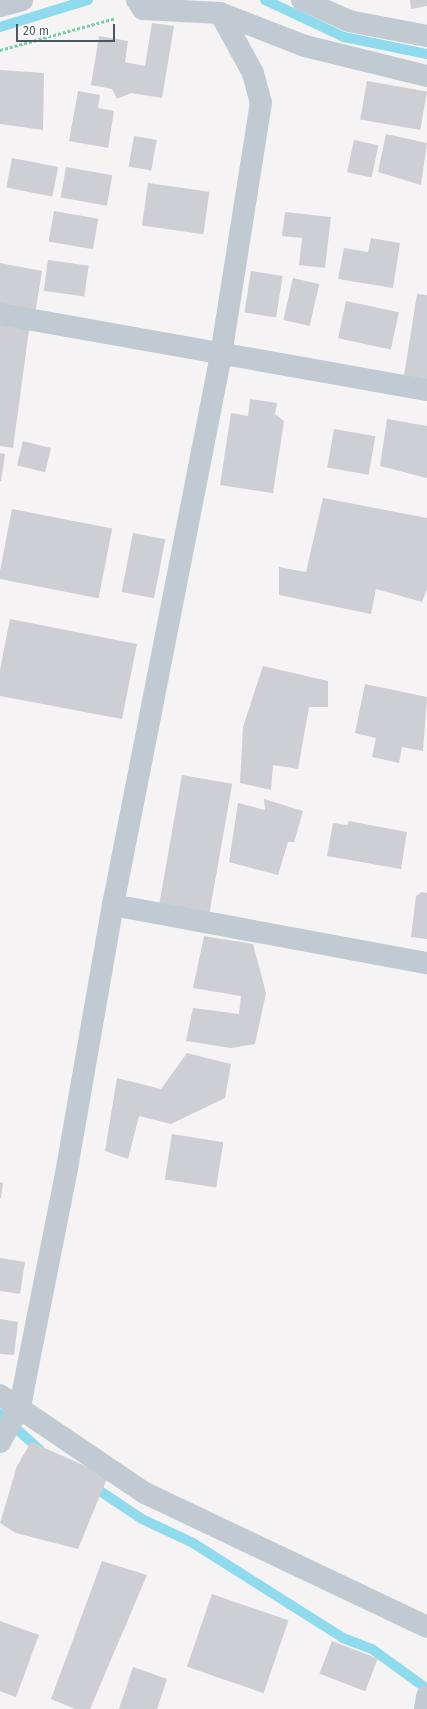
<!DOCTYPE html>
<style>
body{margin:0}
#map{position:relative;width:427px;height:1709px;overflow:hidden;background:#f5f3f3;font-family:"Fira Sans",sans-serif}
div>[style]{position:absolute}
.stream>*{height:10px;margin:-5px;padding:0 5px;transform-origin:5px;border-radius:5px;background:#90daee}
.building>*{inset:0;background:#cdcfd5;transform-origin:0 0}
.path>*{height:2.5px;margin-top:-1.25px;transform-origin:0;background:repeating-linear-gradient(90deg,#7ad0a6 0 3px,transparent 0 5px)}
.street>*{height:22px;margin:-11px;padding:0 11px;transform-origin:11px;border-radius:11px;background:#c1cad2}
span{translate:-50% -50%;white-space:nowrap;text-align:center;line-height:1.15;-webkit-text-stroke:3px #fff;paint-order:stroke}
.scale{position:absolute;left:16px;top:24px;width:99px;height:18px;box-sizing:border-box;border:2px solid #4a5661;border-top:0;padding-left:5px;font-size:12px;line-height:14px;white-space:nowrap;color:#4a5661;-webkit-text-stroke:3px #fff;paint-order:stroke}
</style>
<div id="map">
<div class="stream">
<div style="left:265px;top:0;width:87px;rotate:25.1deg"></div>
<div style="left:344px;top:37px;width:85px;rotate:11.6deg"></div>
<div style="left:0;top:27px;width:92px;rotate:-17.1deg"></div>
<div style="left:0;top:1414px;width:54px;rotate:42deg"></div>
<div style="left:91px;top:1485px;width:61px;rotate:33.7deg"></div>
<div style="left:142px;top:1519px;width:56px;rotate:25.2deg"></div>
<div style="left:193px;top:1543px;width:178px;rotate:32.3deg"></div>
<div style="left:343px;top:1638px;width:31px;rotate:21deg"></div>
<div style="left:372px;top:1649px;width:68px;rotate:36deg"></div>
</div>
<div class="building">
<div style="clip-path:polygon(410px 0,427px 0,427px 6px,411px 9px)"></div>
<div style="clip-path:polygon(152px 23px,174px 26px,162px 98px,131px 93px,117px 99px,112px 89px,91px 85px,99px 36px,128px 41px,125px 62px,145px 66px)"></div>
<div style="clip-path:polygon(0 70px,44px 73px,43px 130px,0 124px)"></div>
<div style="left:367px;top:81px;width:61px;height:39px;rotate:10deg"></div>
<div style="clip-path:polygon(78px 91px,100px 95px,98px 108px,114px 111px,108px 148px,69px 141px)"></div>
<div style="clip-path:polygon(386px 134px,427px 143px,421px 185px,378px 172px)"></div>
<div style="left:134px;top:136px;width:23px;height:31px;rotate:10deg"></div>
<div style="left:354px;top:140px;width:25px;height:33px;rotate:12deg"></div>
<div style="left:12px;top:158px;width:47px;height:30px;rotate:11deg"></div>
<div style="left:66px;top:167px;width:47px;height:31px;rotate:10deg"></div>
<div style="left:148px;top:183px;width:62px;height:43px;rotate:8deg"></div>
<div style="left:54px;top:211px;width:45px;height:31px;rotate:10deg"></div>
<div style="clip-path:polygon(285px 212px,331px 217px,325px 268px,299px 265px,302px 238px,282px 236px)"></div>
<div style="clip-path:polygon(371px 238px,400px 243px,393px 288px,338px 279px,344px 248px,368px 252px)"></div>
<div style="left:48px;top:260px;width:41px;height:31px;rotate:8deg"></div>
<div style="clip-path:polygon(0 263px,42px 271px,35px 314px,0 308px)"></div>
<div style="left:251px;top:271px;width:32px;height:42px;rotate:9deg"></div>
<div style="left:293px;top:278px;width:27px;height:43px;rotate:13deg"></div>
<div style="clip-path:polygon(417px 294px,427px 295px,427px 385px,403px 382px)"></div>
<div style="left:346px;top:301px;width:54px;height:38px;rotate:12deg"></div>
<div style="clip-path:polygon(0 324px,29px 330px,13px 448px,0 446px)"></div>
<div style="clip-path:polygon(250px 399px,277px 403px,275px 414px,284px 421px,273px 493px,220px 485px,231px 413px,248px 416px)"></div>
<div style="clip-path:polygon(387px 419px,427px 426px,427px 478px,380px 466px)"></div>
<div style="left:334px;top:429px;width:42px;height:39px;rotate:10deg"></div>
<div style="left:23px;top:441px;width:29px;height:25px;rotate:14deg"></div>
<div style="clip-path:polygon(0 453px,5px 454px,1px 481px,0 481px)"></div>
<div style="clip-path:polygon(323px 498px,427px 518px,427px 589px,422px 602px,376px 589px,371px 614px,279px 595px,279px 567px,306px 572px)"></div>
<div style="left:12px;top:509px;width:102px;height:71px;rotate:11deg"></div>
<div style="left:133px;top:533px;width:33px;height:60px;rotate:11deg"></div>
<div style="clip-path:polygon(10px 619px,137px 644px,122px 719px,0 696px,0 670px)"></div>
<div style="clip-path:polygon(263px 666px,328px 681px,328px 707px,309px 707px,298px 769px,273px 765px,271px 790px,240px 783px,243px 727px)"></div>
<div style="clip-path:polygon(365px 684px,427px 697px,423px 751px,402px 747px,399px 763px,372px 757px,376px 738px,355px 733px)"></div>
<div style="left:182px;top:775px;width:51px;height:132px;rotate:10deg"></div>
<div style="clip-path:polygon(264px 799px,303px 811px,294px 842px,288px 842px,278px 875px,229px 862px,238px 803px,265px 810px)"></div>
<div style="clip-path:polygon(349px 821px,407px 832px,401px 869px,327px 856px,333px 823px,347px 825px)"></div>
<div style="clip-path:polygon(422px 892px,427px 893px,427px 939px,411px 937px,416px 896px)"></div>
<div style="clip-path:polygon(204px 936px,253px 944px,266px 993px,255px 1044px,231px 1048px,186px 1041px,193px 1008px,239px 1014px,241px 996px,193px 988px)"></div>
<div style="clip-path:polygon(187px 1053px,231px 1064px,225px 1098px,171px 1124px,139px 1116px,128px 1159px,105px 1151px,117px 1078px,161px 1089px)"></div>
<div style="left:172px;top:1134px;width:52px;height:46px;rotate:9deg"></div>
<div style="clip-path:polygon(0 1182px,3px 1183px,1px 1198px,0 1198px)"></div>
<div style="clip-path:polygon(0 1258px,25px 1262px,20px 1294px,0 1291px)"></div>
<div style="clip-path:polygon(0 1319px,18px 1322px,14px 1355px,0 1354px)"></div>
<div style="clip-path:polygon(31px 1442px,108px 1476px,78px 1549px,16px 1533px,0 1523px,17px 1466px)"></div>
<div style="clip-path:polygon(102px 1561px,147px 1575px,90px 1709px,75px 1709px,51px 1699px)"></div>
<div style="left:212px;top:1594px;width:81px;height:77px;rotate:19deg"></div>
<div style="clip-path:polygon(0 1621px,39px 1635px,16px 1697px,0 1691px)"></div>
<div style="left:332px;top:1641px;width:49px;height:35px;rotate:21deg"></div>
<div style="clip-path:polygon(133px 1667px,167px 1679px,157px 1709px,119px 1709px)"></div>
</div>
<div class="path">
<div style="left:0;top:50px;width:119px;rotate:-15.5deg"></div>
</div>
<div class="street">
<div style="left:137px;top:0;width:11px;rotate:56deg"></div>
<div style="left:143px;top:9px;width:77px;rotate:3deg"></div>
<div style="left:220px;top:13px;width:91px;rotate:21.2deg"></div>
<div style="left:305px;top:46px;width:126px;rotate:13.8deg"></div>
<div style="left:302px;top:0;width:51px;rotate:24.1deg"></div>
<div style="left:349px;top:21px;width:79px;rotate:10.9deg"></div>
<div style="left:0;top:6px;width:23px;rotate:-15deg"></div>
<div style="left:0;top:314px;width:434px;rotate:10.1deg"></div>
<div style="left:113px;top:905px;width:319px;rotate:10.5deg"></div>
<div style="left:0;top:1395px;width:175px;rotate:34.1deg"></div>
<div style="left:145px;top:1493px;width:312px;rotate:25.4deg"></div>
<div style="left:0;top:1442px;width:41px;rotate:-60.9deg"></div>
<div style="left:20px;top:1406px;width:243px;rotate:-78.8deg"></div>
<div style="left:67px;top:1168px;width:267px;rotate:-80.1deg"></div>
<div style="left:113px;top:905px;width:561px;rotate:-78.89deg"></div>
<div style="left:221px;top:355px;width:255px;rotate:-81deg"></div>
<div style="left:261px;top:103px;width:31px;rotate:-105deg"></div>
<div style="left:253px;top:73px;width:68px;rotate:-118.8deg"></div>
<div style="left:425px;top:1709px;width:13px;rotate:-81deg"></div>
</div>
<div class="scale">20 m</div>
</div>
